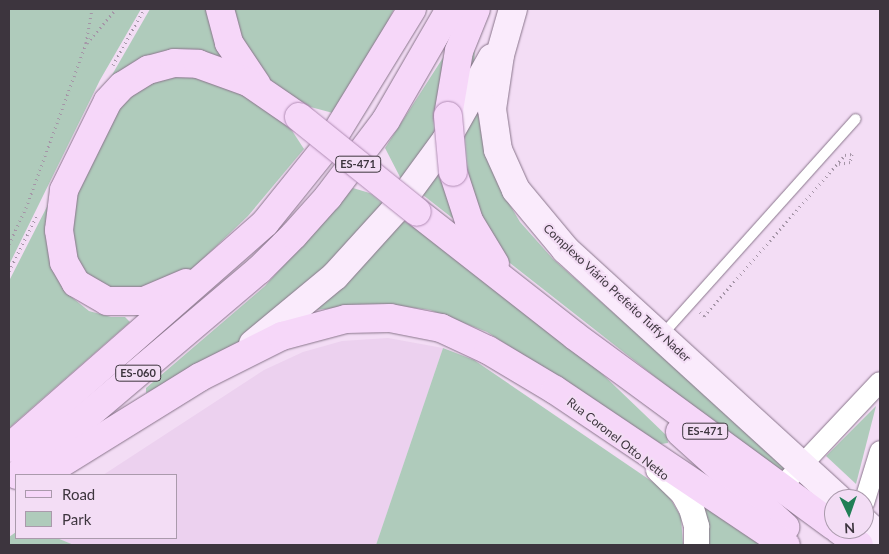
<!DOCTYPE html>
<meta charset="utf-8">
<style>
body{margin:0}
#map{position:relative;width:889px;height:554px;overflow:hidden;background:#f3ddf5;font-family:Lato,sans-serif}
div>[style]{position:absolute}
.built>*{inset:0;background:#ecd1ef}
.green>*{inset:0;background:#afcbbb}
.path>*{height:3px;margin-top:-1.5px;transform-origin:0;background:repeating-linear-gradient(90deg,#a595a7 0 1px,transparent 0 5px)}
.roads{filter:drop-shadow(0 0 1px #89758b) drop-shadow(0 0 1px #89758b)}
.service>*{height:10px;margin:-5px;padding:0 5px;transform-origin:5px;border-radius:5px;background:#fff}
.minor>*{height:20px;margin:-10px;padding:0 10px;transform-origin:10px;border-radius:10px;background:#fff}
.tertiary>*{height:25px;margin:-12.5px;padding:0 12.5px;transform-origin:12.5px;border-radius:12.5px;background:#fff}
.secondary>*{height:28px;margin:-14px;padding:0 14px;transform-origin:14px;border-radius:14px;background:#faebfc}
.primary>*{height:28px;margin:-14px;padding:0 14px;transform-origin:14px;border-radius:14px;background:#f6d7f9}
.bridges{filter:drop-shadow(0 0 1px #b18db5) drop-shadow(0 0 1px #b18db5)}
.primary-bridge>*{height:28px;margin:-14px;padding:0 14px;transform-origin:14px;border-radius:14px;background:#f6d7f9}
span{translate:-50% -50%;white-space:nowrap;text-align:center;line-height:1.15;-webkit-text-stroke:4px #f3ddf5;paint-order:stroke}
.shield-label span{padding:1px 4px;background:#f3ddf5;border:1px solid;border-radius:4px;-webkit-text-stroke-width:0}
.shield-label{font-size:11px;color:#3d353e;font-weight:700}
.street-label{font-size:12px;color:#3d353e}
.frame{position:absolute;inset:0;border:10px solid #3d353e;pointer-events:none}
.legend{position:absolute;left:15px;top:474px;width:162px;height:65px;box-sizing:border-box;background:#f3ddf5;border:1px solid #aa9aac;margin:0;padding:6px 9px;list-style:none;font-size:15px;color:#3d353e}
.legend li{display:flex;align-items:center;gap:10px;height:25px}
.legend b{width:25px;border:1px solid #aa9aac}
.north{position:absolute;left:824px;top:489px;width:50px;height:50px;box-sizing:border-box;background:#f3ddf5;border:1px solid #aa9aac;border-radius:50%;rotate:177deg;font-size:14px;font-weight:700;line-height:20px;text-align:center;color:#3d353e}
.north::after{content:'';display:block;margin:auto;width:18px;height:22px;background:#217f56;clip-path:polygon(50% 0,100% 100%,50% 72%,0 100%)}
</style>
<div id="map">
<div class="built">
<div style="clip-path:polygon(388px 338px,443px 348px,376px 545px,74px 545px,57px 538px,176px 538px,176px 475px,103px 475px,264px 370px,303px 352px,342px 341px)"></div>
</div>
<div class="green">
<div style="clip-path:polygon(9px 9px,141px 9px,100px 80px,9px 265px)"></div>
<div style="clip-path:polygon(150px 9px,211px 9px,222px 55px,97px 101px)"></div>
<div style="clip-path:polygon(229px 9px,394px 9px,368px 62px,333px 113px,303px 105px,269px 82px,250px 59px)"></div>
<div style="clip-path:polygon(475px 35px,474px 84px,481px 132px,507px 200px,520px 222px,553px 259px,834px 509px,834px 517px,400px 177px,385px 148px,446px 53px)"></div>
<div style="clip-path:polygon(162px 73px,216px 77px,289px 126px,304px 149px,248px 216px,188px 273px,126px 294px,80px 275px,65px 221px,113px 108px)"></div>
<div style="clip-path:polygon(353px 188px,386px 198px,593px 365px,667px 436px,668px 443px,661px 444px,487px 332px,430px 310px,386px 304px,314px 310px,146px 393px,146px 388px,265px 286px)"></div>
<div style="clip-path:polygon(55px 191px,69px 295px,89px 311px,111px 317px,125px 317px,130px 322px,9px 428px,9px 281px)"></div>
<div style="clip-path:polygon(443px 348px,474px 360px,666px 491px,681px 517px,683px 545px,376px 545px)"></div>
<div style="clip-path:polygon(876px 406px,856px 484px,826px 456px)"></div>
<div style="clip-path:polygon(703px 497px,772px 545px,704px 545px)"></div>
<div style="clip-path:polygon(16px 532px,16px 538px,57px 538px,74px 545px,9px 545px,9px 537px)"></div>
</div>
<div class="path">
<div style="left:87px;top:43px;width:45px;rotate:-49.5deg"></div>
<div style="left:113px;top:65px;width:64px;rotate:-61deg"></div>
<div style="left:9px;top:244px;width:40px;rotate:-65deg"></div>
<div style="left:26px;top:208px;width:176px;rotate:-70deg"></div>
<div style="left:86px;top:43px;width:35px;rotate:-80deg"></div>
<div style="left:9px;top:271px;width:63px;rotate:-63.4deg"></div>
<div style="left:700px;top:312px;width:6px;rotate:45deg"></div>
<div style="left:704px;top:316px;width:214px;rotate:-48.8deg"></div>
<div style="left:845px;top:155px;width:7px;rotate:-8deg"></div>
<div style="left:852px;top:154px;width:8px;rotate:104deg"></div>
<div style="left:850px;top:162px;width:11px;rotate:170deg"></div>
</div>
<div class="roads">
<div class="service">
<div style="left:662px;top:335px;width:290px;rotate:-48.1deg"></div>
</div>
<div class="minor">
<div style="left:781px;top:487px;width:144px;rotate:-46.7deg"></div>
<div style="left:864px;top:503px;width:54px;rotate:-72.9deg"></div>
</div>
<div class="tertiary">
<div style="left:658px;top:469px;width:33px;rotate:44deg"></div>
<div style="left:682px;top:492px;width:18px;rotate:61deg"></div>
<div style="left:691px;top:508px;width:19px;rotate:74deg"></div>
<div style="left:696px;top:526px;width:19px;rotate:90deg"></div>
</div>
<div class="secondary">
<div style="left:513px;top:9px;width:48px;rotate:105.8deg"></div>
<div style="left:500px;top:55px;width:55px;rotate:98.4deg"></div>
<div style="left:492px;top:109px;width:41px;rotate:81.7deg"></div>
<div style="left:498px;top:150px;width:44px;rotate:65.8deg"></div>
<div style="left:516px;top:190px;width:78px;rotate:50.2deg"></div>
<div style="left:566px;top:250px;width:369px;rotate:42.4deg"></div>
<div style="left:253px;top:344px;width:107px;rotate:-39.7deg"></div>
<div style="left:335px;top:276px;width:88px;rotate:-47.8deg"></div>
<div style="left:394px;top:211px;width:88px;rotate:-53.8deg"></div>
<div style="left:446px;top:140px;width:94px;rotate:-60.7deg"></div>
<div style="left:864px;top:522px;width:22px;rotate:43deg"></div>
</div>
<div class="primary">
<div style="left:220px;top:9px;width:35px;rotate:75deg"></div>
<div style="left:229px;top:43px;width:50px;rotate:56.3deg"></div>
<div style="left:448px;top:116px;width:66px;rotate:-80.4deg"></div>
<div style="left:459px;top:51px;width:45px;rotate:-68deg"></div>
<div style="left:453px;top:172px;width:52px;rotate:71.9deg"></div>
<div style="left:469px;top:221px;width:50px;rotate:58.8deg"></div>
<div style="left:417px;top:212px;width:201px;rotate:38.1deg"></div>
<div style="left:575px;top:336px;width:321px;rotate:36.3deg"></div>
<div style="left:186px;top:283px;width:46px;rotate:156.8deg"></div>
<div style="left:144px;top:301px;width:37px;rotate:180deg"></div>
<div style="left:107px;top:301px;width:36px;rotate:-150deg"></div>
<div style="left:76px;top:283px;width:24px;rotate:-120deg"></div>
<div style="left:64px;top:262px;width:32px;rotate:-99deg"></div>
<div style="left:59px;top:230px;width:40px;rotate:-82.9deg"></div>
<div style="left:64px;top:190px;width:99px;rotate:-63.7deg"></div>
<div style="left:108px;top:101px;width:21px;rotate:-47deg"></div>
<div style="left:122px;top:86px;width:31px;rotate:-32deg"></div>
<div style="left:148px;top:70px;width:27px;rotate:-15deg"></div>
<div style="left:174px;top:63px;width:24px;rotate:2deg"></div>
<div style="left:198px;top:64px;width:53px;rotate:19.8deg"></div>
<div style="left:248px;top:82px;width:62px;rotate:34.5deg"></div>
<div style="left:680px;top:432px;width:142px;rotate:42.1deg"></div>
<div style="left:9px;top:448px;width:341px;rotate:-41.3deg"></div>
<div style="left:265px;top:223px;width:105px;rotate:-51.2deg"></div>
<div style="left:331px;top:141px;width:155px;rotate:-58.5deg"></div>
<div style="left:17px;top:475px;width:317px;rotate:-40.3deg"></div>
<div style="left:259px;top:270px;width:49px;rotate:-45deg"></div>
<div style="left:294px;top:235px;width:51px;rotate:-48.2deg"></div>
<div style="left:328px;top:197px;width:96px;rotate:-53deg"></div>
<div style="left:386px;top:120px;width:128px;rotate:-60deg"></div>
<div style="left:42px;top:475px;width:186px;rotate:-31.8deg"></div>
<div style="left:200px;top:377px;width:92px;rotate:-26.6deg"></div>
<div style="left:282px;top:336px;width:66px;rotate:-14.9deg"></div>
<div style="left:346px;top:319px;width:44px;rotate:-1.3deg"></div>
<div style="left:390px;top:318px;width:52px;rotate:11.1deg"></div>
<div style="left:441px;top:328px;width:52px;rotate:25.1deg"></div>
<div style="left:488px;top:350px;width:78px;rotate:30.8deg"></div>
<div style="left:555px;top:390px;width:278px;rotate:33.9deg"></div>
<div style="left:838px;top:529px;width:26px;rotate:37deg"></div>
</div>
</div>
<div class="bridges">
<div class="primary-bridge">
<div style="left:448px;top:116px;width:56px;rotate:84.9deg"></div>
<div style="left:299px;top:117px;width:151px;rotate:38.8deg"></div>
</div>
</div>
<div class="shield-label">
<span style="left:358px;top:164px">ES-471</span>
<span style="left:138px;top:373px">ES-060</span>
<span style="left:705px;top:431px">ES-471</span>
</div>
<div class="street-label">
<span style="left:617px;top:293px;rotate:43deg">Complexo Viário Prefeito Tuffy Nader</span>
<span style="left:618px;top:439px;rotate:38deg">Rua Coronel Otto Netto</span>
</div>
<div class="frame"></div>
<ul class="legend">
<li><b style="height:6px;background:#f6d7f9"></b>Road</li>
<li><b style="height:14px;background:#afcbbb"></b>Park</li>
</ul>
<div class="north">N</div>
</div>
